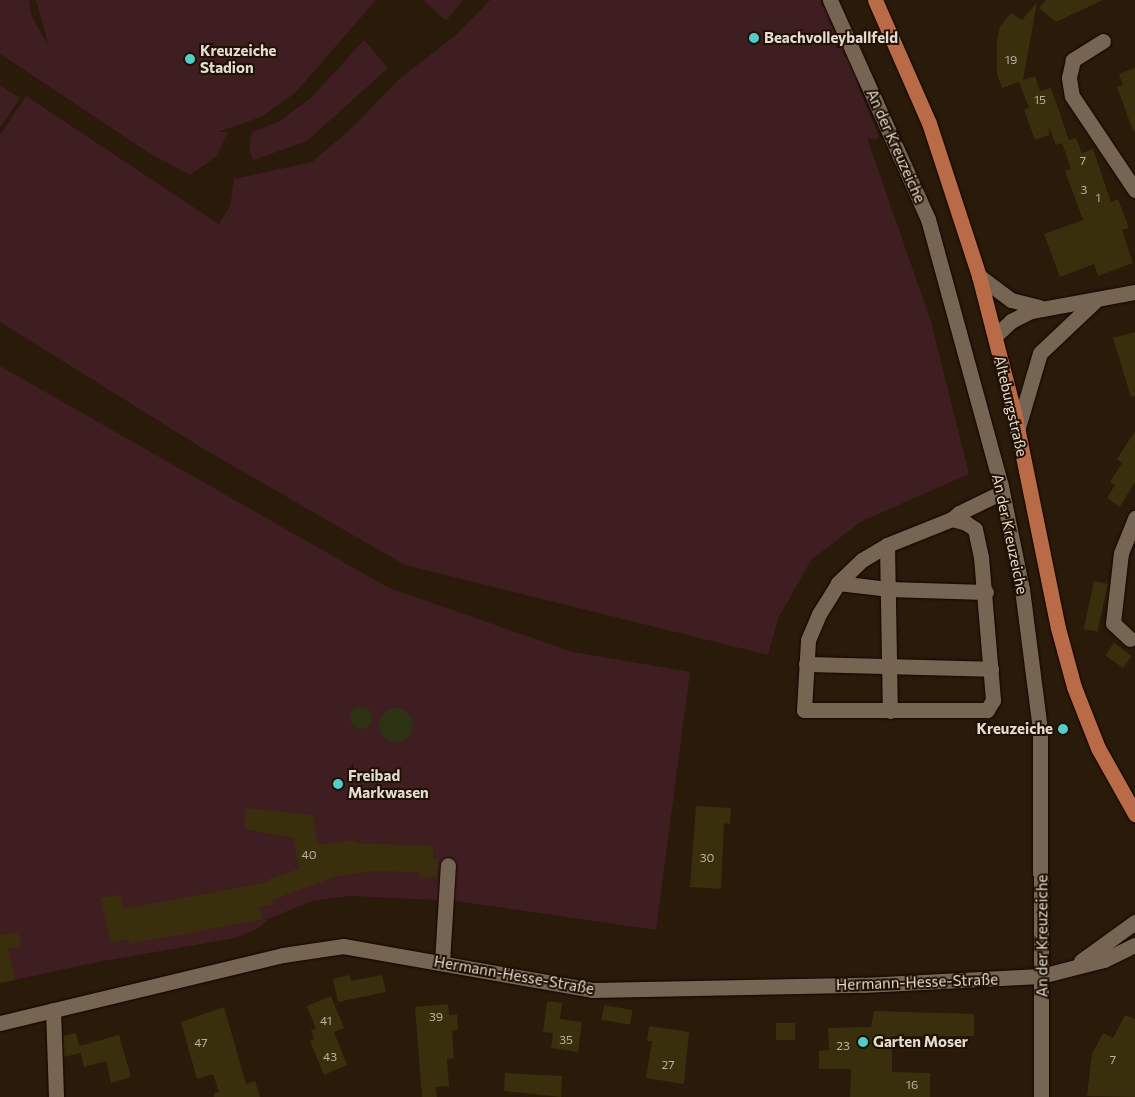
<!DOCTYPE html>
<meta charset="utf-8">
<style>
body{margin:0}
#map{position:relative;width:1135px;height:1097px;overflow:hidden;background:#291a0a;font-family:Commissioner,sans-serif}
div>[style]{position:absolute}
.green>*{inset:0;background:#3f1e21}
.water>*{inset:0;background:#2c3212}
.round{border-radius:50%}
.building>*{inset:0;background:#392f0d;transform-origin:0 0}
.roads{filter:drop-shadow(0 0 1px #110500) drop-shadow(0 0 1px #110500)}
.minor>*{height:15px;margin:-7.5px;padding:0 7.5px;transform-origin:7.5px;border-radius:7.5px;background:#776554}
.major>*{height:15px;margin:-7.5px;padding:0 7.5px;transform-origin:7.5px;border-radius:7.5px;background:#b96a46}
.dots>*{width:14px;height:14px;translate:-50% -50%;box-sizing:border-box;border:2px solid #1f1103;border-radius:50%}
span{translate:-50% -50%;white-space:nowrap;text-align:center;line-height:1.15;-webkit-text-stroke:4px #1f1103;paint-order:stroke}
.number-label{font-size:12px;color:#bab0a0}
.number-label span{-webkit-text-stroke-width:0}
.poi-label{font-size:15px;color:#e5dbd1;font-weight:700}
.left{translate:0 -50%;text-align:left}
.right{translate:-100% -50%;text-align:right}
.street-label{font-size:15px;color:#e5dbd1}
</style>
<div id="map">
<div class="green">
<div style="clip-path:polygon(0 0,29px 0,32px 17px,49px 47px,36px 0,376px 0,295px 93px,261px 117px,218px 132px,228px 132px,217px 156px,190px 175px,149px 153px,0 54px)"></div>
<div style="clip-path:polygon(423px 0,463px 0,446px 21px)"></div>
<div style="clip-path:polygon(490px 0,822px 0,820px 4px,828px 10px,830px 24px,842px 44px,844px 56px,853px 61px,858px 86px,879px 136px,876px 140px,867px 138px,930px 319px,969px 474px,862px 521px,811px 560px,778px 619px,768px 655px,405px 565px,207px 451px,0 322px,0 135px,26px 96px,219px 224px,230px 206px,234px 179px,312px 162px,353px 127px,398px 80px,457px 34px)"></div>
<div style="clip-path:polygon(364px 40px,388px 68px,307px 141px,253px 160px,249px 149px,252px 132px,280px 121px,311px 98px)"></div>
<div style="clip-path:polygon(0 85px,20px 98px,0 128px)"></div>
<div style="clip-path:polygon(0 366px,389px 588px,573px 652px,690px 672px,656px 930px,456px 901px,350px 896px,312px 901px,268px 919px,259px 928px,235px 938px,98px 962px,0 983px)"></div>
</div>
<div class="water">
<div class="round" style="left:350px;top:707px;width:22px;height:22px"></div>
<div class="round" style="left:379px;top:708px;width:34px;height:34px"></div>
</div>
<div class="building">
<div style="clip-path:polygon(1046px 0,1103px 0,1056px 22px,1039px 8px)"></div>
<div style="clip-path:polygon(1037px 2px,1023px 80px,1035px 76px,1040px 91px,1051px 88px,1069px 140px,1076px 138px,1082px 153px,1093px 149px,1111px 202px,1118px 199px,1129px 228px,1122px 230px,1133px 263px,1098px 276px,1094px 264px,1060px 277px,1044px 234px,1083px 220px,1065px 171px,1071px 169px,1062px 143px,1056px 145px,1049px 127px,1049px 135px,1035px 140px,1024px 110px,1029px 108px,1019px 82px,1002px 88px,997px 74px,997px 40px,1000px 27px,1011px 13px,1022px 20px)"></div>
<div style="clip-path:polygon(1135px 68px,1135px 131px,1133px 131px,1117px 87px,1123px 85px,1119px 74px)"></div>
<div style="clip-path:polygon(1135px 332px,1135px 396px,1131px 397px,1113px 338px)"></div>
<div style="clip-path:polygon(1135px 431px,1135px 482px,1120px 507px,1107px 498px,1115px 485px,1110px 482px,1122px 463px,1117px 459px)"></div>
<div style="left:1094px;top:581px;width:14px;height:49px;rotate:12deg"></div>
<div style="left:1114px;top:643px;width:22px;height:15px;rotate:36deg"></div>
<div style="clip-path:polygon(696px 806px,731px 808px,730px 824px,724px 823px,721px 889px,690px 887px)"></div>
<div style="clip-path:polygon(245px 808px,313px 815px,318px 845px,354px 840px,355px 843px,433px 846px,433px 858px,438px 858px,437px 877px,419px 877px,419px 872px,372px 871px,334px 877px,272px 900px,273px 905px,260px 907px,262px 919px,129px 944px,129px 939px,111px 943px,101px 898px,120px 895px,123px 909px,269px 882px,269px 879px,299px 869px,294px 838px,245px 829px)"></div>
<div style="clip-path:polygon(15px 933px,20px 936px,21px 942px,18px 947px,8px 949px,15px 980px,0 983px,0 935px)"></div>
<div style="clip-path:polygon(350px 975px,351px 981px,382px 975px,386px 992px,338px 1002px,333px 979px)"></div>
<div style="clip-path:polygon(331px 996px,344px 1028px,334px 1032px,347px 1065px,324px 1075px,310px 1041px,314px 1039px,311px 1030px,316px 1029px,307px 1006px)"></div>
<div style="clip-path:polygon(547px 1001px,562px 1003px,560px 1019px,582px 1022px,578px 1052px,551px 1048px,553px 1033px,543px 1032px)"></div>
<div style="clip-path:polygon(448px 1004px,449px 1015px,457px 1014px,458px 1030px,452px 1031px,454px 1058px,447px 1059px,449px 1086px,436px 1087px,437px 1097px,422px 1097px,415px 1007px)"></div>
<div style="left:604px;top:1005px;width:29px;height:15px;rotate:10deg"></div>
<div style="clip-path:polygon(224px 1007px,246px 1084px,255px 1081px,260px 1097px,214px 1097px,214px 1093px,219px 1092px,213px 1074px,197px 1079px,181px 1022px)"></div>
<div style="clip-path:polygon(874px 1011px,974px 1014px,974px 1036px,892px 1036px,892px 1072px,930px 1073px,930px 1097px,850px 1097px,851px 1069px,819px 1069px,819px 1051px,829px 1050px,828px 1028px,871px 1027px)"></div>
<div style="clip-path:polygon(1125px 1015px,1135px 1019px,1135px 1097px,1087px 1096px,1092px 1054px,1103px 1033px,1113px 1038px)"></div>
<div style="left:776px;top:1023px;width:19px;height:17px"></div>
<div style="clip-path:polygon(649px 1026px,689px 1032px,684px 1084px,646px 1078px,652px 1041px,647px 1041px)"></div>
<div style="clip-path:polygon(76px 1033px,81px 1053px,64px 1057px,63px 1036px)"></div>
<div style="clip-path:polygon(119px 1035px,131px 1077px,111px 1083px,106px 1061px,84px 1067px,79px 1046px)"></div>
<div style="clip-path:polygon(505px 1073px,562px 1076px,561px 1097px,504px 1091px)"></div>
</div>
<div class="roads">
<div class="minor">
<div style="left:830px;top:0;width:240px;rotate:65.9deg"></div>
<div style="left:928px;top:219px;width:277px;rotate:74.7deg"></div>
<div style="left:1001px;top:486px;width:105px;rotate:78.5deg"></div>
<div style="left:1022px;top:589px;width:141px;rotate:82.7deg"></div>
<div style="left:1040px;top:729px;width:368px;rotate:89.8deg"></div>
<div style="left:1103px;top:41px;width:36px;rotate:148deg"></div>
<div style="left:1073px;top:60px;width:18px;rotate:103deg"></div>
<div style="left:1069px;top:78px;width:18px;rotate:81deg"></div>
<div style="left:1072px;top:96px;width:113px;rotate:56.2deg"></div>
<div style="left:979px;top:276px;width:40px;rotate:37deg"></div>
<div style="left:1011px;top:300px;width:29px;rotate:14deg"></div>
<div style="left:995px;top:336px;width:22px;rotate:-43deg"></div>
<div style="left:1011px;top:321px;width:22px;rotate:-27deg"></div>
<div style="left:1031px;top:311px;width:106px;rotate:-10.4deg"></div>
<div style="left:1017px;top:431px;width:81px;rotate:-73.6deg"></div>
<div style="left:1040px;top:353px;width:76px;rotate:-43.4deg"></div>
<div style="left:952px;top:519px;width:15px;rotate:16deg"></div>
<div style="left:966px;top:523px;width:11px;rotate:34deg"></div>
<div style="left:975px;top:529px;width:29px;rotate:78deg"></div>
<div style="left:981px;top:557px;width:144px;rotate:85.2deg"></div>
<div style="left:993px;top:700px;width:12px;rotate:121deg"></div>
<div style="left:987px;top:710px;width:183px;rotate:180deg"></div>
<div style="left:804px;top:710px;width:70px;rotate:-86.7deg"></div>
<div style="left:808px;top:640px;width:28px;rotate:-67deg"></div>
<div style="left:819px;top:614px;width:36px;rotate:-58deg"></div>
<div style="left:838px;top:583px;width:33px;rotate:-44deg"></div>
<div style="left:862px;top:560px;width:29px;rotate:-31deg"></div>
<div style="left:887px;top:545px;width:70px;rotate:-21.8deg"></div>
<div style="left:952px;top:519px;width:9px;rotate:-41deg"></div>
<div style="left:959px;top:513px;width:48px;rotate:-26deg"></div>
<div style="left:887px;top:545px;width:166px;rotate:89deg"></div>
<div style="left:838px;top:583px;width:50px;rotate:6.8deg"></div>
<div style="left:888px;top:589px;width:98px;rotate:1.8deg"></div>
<div style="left:1130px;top:639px;width:23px;rotate:-137deg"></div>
<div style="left:1113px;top:623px;width:70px;rotate:-83.5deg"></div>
<div style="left:1121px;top:553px;width:38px;rotate:-68deg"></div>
<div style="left:806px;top:664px;width:185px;rotate:1.5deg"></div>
<div style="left:1081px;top:961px;width:67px;rotate:-35.8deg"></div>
<div style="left:442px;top:962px;width:97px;rotate:-86.5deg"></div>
<div style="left:53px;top:1010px;width:87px;rotate:88deg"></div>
<div style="left:0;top:1023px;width:291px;rotate:-13.5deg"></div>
<div style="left:283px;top:955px;width:61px;rotate:-8.5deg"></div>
<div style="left:343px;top:946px;width:253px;rotate:10deg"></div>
<div style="left:592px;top:990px;width:271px;rotate:-1.1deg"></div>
<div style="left:863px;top:985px;width:178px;rotate:-2.9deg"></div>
<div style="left:1041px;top:976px;width:65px;rotate:-14.3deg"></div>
<div style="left:1104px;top:960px;width:34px;rotate:-26deg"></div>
</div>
<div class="major">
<div style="left:875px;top:0;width:134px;rotate:66.3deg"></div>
<div style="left:929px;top:123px;width:161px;rotate:71.9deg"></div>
<div style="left:979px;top:276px;width:140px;rotate:75.6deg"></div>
<div style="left:1014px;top:412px;width:220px;rotate:78.5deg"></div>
<div style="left:1058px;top:628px;width:61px;rotate:74.8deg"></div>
<div style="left:1074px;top:687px;width:66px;rotate:68.5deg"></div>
<div style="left:1098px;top:748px;width:76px;rotate:60.7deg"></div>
</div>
</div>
<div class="dots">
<div style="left:754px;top:38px;background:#52cdcc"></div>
<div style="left:190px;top:59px;background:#52cdcc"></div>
<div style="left:1063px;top:729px;background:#52cdcc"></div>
<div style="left:338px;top:784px;background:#52cdcc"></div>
<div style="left:863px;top:1042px;background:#52cdcc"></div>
</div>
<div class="number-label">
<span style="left:1011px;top:60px">19</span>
<span style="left:1040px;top:100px">15</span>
<span style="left:1083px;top:161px">7</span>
<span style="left:1084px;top:190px">3</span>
<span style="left:1098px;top:198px">1</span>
<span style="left:309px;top:855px">40</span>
<span style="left:707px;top:858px">30</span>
<span style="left:436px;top:1017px">39</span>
<span style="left:326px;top:1021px">41</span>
<span style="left:566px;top:1040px">35</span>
<span style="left:201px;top:1043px">47</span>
<span style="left:843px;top:1046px">23</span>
<span style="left:330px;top:1057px">43</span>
<span style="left:1113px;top:1060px">7</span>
<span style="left:668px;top:1065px">27</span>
<span style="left:912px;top:1085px">16</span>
</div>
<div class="poi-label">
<span class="left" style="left:764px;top:38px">Beachvolleyballfeld</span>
<span class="left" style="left:200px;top:59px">Kreuzeiche<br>Stadion</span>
<span class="right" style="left:1053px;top:729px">Kreuzeiche</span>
<span class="left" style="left:348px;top:784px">Freibad<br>Markwasen</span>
<span class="left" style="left:873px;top:1042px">Garten Moser</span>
</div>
<div class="street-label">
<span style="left:896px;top:146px;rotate:66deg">An der Kreuzeiche</span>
<span style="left:1011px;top:406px;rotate:77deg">Alteburgstraße</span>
<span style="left:1010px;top:534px;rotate:78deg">An der Kreuzeiche</span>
<span style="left:1042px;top:936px;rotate:-90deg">An der Kreuzeiche</span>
<span style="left:514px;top:975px;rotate:10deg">Hermann-Hesse-Straße</span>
<span style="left:917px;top:982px;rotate:-2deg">Hermann-Hesse-Straße</span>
</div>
</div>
